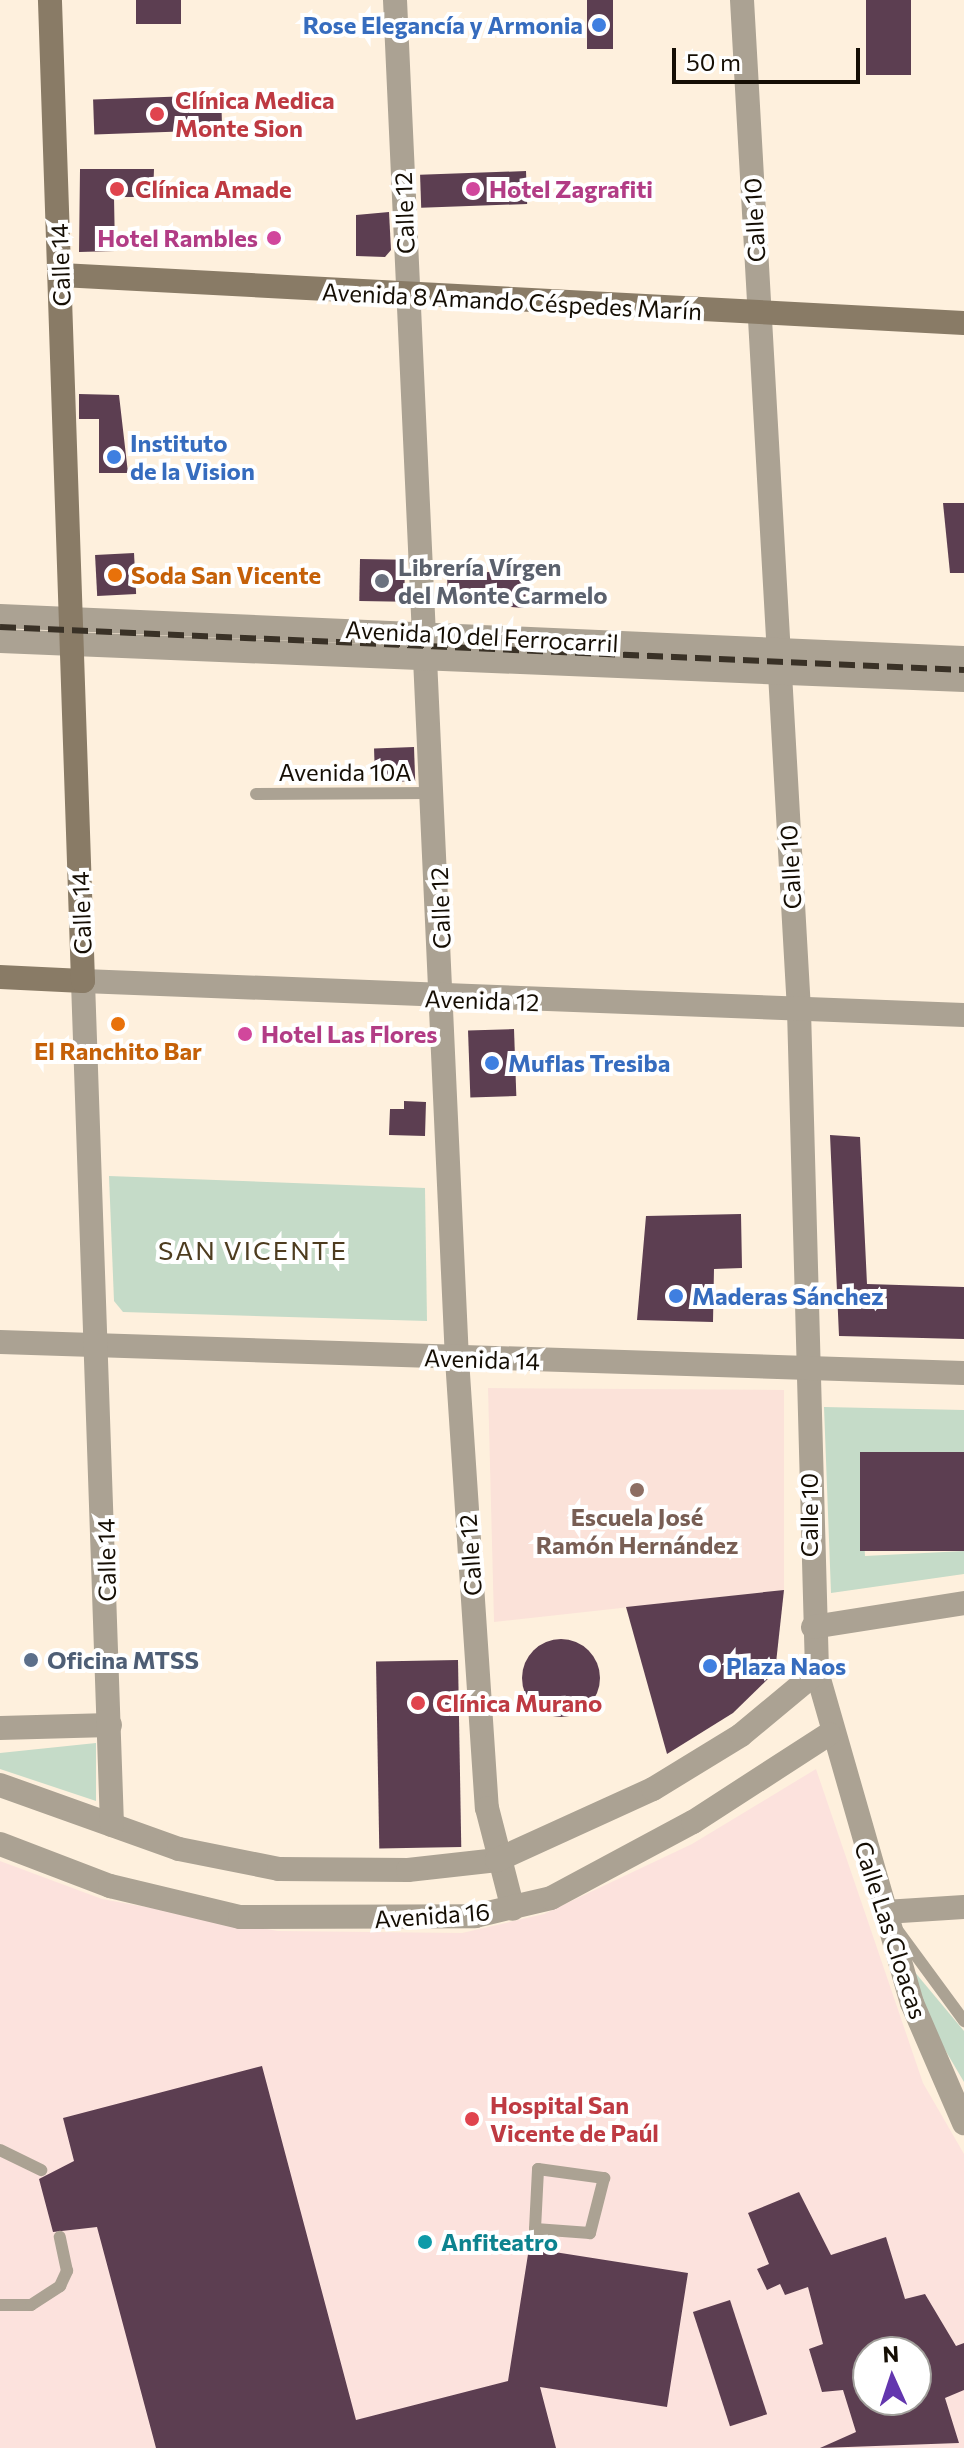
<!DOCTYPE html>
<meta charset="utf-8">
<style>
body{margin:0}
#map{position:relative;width:964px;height:2448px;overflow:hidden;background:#fef0dd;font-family:Commissioner,sans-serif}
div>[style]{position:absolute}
.education>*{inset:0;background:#fbe2d9}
.medical>*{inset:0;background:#fce2dd}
.green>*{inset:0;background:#c5dbc8}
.building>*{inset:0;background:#5c3e51;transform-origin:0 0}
.round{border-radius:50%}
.lane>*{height:12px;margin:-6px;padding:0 6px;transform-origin:6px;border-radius:6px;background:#aba293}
.street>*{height:24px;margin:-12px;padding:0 12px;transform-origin:12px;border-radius:12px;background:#aba293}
.secondary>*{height:24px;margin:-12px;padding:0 12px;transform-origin:12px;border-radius:12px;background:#897b66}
.rail>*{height:6px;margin-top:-3px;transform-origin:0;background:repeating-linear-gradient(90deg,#393126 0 16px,transparent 0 24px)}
.dots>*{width:22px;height:22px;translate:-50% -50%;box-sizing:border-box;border:4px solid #fff;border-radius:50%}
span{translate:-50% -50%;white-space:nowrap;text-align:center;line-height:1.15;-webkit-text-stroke:8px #fff;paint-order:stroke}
.shop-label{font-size:24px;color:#366cbe;font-weight:700}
.right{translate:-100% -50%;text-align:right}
.left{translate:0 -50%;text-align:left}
.health-label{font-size:24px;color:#be3a42;font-weight:700}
.hotel-label{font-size:24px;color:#b23c85;font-weight:700}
.street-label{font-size:24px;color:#150e04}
.worship-label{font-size:24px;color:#5b616d;font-weight:700}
.food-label{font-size:24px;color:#c56008;font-weight:700}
.education-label{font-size:24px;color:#785e54;font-weight:700}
.service-label{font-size:24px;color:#4e5e75;font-weight:700}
.culture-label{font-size:24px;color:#0d838f;font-weight:700}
.neighbourhood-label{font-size:26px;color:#4e3c1f;letter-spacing:2px}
.north{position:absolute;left:852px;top:2336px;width:80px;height:80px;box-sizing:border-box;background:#fff;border:2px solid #a19f9b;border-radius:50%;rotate:357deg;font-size:22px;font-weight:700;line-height:32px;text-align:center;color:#150e04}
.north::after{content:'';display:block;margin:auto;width:28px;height:36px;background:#6336ae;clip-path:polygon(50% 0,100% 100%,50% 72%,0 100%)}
.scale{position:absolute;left:672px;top:48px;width:188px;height:36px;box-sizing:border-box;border:4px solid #150e04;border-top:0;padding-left:10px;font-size:24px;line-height:28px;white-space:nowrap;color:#150e04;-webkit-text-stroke:6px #fff;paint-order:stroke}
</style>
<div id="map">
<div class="education">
<div style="clip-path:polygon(488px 1388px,784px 1390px,784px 1590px,494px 1622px)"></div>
</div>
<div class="medical">
<div style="clip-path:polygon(evenodd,816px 1769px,923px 2083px,964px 2154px,964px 2448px,0 2448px,0 1861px,102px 1899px,278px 1931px,462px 1933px,544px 1914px,692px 1844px,816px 1769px,868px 2352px,916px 2352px,916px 2400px,868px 2400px,868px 2352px)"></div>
</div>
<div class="green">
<div style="clip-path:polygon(109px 1176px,425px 1188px,427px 1321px,123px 1312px,114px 1301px)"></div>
<div style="clip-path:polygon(824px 1407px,964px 1410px,964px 1452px,860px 1458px,865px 1556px,964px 1551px,964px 1574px,831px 1593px)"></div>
<div style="clip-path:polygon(96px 1743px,96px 1801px,0 1769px,0 1753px)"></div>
<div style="clip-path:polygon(908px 1964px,964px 2031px,964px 2082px,941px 2043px)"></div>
</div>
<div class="building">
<div style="left:136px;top:0;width:45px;height:24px"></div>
<div style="left:587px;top:0;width:26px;height:49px"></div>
<div style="left:866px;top:0;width:45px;height:75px"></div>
<div style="left:221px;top:95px;width:35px;height:128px;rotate:88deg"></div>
<div style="clip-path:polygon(80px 169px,154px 169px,153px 197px,114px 197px,115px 251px,79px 252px)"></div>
<div style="left:526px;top:171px;width:33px;height:106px;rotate:88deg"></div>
<div style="clip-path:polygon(389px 212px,391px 250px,385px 257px,356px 256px,356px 215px)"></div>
<div style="clip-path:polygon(79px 394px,119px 395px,128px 473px,99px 473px,99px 419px,79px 419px)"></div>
<div style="clip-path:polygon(943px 503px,964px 503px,964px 573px,950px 573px)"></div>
<div style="left:134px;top:553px;width:41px;height:39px;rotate:87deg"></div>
<div style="left:360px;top:559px;width:45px;height:42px;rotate:1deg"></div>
<div style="clip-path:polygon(529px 570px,524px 608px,448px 602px,447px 574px)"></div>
<div style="left:414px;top:747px;width:34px;height:40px;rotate:88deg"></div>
<div style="left:514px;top:1029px;width:67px;height:46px;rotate:88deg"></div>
<div style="clip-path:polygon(404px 1101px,426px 1102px,425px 1136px,389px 1135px,390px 1109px,404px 1109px)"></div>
<div style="clip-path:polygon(830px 1135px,860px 1137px,867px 1284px,964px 1287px,964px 1339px,839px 1336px)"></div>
<div style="clip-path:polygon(741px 1214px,742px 1268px,714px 1269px,713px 1322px,637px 1320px,646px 1216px)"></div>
<div style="left:964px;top:1452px;width:99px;height:104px;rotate:90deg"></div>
<div style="clip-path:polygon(784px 1590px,775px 1672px,733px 1713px,667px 1754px,626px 1607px)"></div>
<div class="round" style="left:522px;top:1639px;width:78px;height:78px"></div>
<div style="left:458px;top:1660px;width:187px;height:82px;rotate:89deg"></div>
<div style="clip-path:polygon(262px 2066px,356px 2420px,508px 2381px,529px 2248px,688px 2273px,667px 2407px,540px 2387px,556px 2448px,156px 2448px,97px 2227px,53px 2232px,39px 2179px,74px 2161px,63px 2118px)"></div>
<div style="clip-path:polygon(evenodd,799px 2192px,831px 2255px,886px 2237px,905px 2299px,925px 2294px,956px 2346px,964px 2343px,964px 2390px,945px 2398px,959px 2443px,820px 2448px,856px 2432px,843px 2390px,822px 2392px,809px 2349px,823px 2344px,808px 2287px,785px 2295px,780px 2284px,767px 2290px,757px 2269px,769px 2264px,748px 2213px,799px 2192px,868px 2352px,916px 2352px,916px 2400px,868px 2400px,868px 2352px)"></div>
<div style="left:730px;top:2300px;width:120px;height:39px;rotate:72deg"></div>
</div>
<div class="lane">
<div style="left:256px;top:794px;width:176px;rotate:-0.3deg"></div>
<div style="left:898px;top:1931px;width:112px;rotate:53.7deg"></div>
<div style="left:0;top:2150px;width:46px;rotate:26deg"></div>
<div style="left:538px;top:2169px;width:67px;rotate:7.8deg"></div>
<div style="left:604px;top:2178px;width:57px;rotate:104.3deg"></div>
<div style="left:590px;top:2233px;width:55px;rotate:-175.8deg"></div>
<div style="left:535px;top:2229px;width:60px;rotate:-87.1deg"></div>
<div style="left:0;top:2305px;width:31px"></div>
<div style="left:31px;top:2305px;width:35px;rotate:-33deg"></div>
<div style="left:60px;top:2286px;width:17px;rotate:-65deg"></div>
<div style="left:67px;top:2271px;width:35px;rotate:-102deg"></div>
</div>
<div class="street">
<div style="left:395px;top:0;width:1360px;rotate:87.39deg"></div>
<div style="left:457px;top:1359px;width:450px;rotate:86.2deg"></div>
<div style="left:487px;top:1808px;width:104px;rotate:75.6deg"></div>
<div style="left:742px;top:0;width:1012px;rotate:86.77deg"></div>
<div style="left:799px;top:1010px;width:662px;rotate:88.44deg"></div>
<div style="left:817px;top:1672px;width:344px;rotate:74deg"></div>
<div style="left:912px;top:2003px;width:131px;rotate:66.6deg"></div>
<div style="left:0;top:616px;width:965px;rotate:2.49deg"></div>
<div style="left:0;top:641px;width:965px;rotate:2.32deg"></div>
<div style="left:0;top:1342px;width:964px;rotate:1.84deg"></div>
<div style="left:813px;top:1627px;width:153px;rotate:-9deg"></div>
<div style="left:0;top:1728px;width:110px;rotate:-1.6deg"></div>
<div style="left:0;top:1785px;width:190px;rotate:19.7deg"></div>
<div style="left:179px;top:1849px;width:102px;rotate:11.3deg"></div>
<div style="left:279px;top:1869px;width:129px;rotate:0.4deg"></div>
<div style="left:408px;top:1870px;width:90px;rotate:-6.4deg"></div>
<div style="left:497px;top:1860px;width:171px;rotate:-24.5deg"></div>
<div style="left:653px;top:1789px;width:103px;rotate:-31.5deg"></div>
<div style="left:741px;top:1735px;width:99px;rotate:-39.7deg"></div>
<div style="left:112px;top:1825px;width:844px;rotate:-91.97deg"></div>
<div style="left:83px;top:981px;width:882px;rotate:2.21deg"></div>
<div style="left:0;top:1844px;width:118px;rotate:20.9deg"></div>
<div style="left:110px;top:1886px;width:134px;rotate:13.4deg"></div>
<div style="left:240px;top:1917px;width:235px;rotate:-0.2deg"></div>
<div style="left:475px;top:1916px;width:78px;rotate:-13.3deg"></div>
<div style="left:551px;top:1898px;width:161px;rotate:-28.2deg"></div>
<div style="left:693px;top:1822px;width:162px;rotate:-32.9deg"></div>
<div style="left:885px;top:1912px;width:79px;rotate:-3.6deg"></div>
</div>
<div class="secondary">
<div style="left:61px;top:275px;width:904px;rotate:3.04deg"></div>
<div style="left:0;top:977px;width:83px;rotate:2.8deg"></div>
<div style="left:83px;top:981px;width:982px;rotate:-91.93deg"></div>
</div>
<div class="rail">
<div style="left:0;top:627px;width:965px;rotate:2.55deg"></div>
</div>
<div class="dots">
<div style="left:599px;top:25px;background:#3f7fe0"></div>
<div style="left:157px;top:114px;background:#e0444e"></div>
<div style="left:117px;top:189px;background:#e0444e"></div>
<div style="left:473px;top:189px;background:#d1479c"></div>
<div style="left:274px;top:238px;background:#d1479c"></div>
<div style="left:114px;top:457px;background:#3f7fe0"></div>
<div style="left:115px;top:575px;background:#e8710a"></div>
<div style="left:382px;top:581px;background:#6b7280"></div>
<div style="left:118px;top:1024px;background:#e8710a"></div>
<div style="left:245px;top:1034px;background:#d1479c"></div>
<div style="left:492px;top:1063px;background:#3f7fe0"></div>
<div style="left:676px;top:1296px;background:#3f7fe0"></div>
<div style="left:637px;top:1490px;background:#8d6e63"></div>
<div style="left:31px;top:1660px;background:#5c6f8a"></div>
<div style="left:710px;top:1666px;background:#3f7fe0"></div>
<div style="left:418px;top:1703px;background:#e0444e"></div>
<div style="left:472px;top:2119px;background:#e0444e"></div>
<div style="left:425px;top:2242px;background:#0f9aa8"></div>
</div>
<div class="shop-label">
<span class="right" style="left:583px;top:25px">Rose Elegancía y Armonia</span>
<span class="left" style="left:130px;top:457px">Instituto<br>de la Vision</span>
<span class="left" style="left:508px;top:1063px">Muflas Tresiba</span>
<span class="left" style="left:692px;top:1296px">Maderas Sánchez</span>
<span class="left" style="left:726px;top:1666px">Plaza Naos</span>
</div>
<div class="health-label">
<span class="left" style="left:175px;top:114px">Clínica Medica<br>Monte Sion</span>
<span class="left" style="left:135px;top:189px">Clínica Amade</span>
<span class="left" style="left:436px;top:1703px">Clínica Murano</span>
<span class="left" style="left:490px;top:2119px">Hospital San<br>Vicente de Paúl</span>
</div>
<div class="hotel-label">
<span class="left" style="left:489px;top:189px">Hotel Zagrafiti</span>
<span class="right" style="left:258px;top:238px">Hotel Rambles</span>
<span class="left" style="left:261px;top:1034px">Hotel Las Flores</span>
</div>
<div class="street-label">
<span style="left:404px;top:213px;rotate:-92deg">Calle 12</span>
<span style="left:754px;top:220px;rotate:-93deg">Calle 10</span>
<span style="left:60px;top:265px;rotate:-92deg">Calle 14</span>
<span style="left:512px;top:301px;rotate:3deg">Avenida 8 Amando Céspedes Marín</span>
<span style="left:482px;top:636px;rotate:3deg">Avenida 10 del Ferrocarril</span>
<span style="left:345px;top:772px">Avenida 10A</span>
<span style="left:790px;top:867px;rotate:-93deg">Calle 10</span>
<span style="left:440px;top:908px;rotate:-92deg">Calle 12</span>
<span style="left:81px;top:913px;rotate:-92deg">Calle 14</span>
<span style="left:482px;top:1000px;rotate:2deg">Avenida 12</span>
<span style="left:482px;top:1359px;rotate:2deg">Avenida 14</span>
<span style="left:809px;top:1515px;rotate:-90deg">Calle 10</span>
<span style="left:470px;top:1555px;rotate:-94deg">Calle 12</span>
<span style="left:106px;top:1560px;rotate:-91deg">Calle 14</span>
<span style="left:432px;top:1915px;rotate:-4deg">Avenida 16</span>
<span style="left:891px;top:1930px;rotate:72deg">Calle Las Cloacas</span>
</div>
<div class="worship-label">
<span class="left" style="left:398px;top:581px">Librería Vírgen<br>del Monte Carmelo</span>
</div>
<div class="food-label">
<span class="left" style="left:131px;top:575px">Soda San Vicente</span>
<span style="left:118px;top:1051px">El Ranchito Bar</span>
</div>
<div class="education-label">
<span style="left:637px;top:1531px">Escuela José<br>Ramón Hernández</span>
</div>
<div class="service-label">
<span class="left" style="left:47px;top:1660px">Oficina MTSS</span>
</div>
<div class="culture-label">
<span class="left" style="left:441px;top:2242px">Anfiteatro</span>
</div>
<div class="neighbourhood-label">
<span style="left:253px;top:1250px">SAN VICENTE</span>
</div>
<div class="north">N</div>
<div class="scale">50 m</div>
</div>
